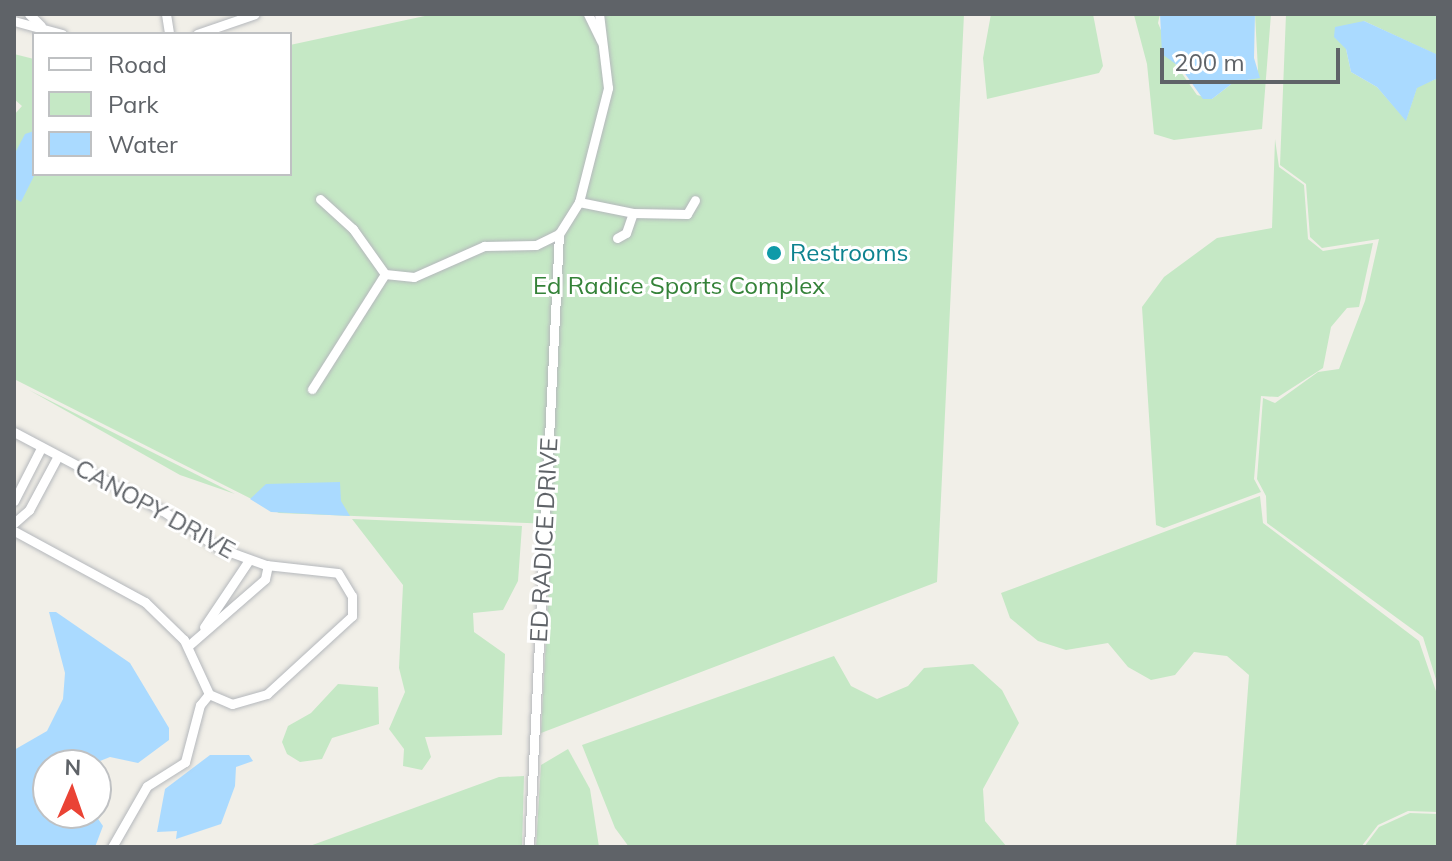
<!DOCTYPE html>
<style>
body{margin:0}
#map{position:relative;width:1452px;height:861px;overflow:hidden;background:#f1efe8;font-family:Mulish,sans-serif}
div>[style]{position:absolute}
.green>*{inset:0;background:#c5e8c5}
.water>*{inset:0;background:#aadaff}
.roads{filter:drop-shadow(0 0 2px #b5b8bc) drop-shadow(0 0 2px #b5b8bc)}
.minor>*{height:9px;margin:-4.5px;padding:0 4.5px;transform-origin:4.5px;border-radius:4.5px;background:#fff}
.dots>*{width:22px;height:22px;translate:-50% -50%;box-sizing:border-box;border:4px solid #fff;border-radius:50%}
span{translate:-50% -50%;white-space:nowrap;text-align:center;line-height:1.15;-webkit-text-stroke:6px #fff;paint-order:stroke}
.culture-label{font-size:24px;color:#0d838f}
.left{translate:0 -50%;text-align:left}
.park-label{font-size:24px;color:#348238}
.street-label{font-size:24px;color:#5f6368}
.frame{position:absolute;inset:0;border:16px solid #5f6368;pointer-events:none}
.legend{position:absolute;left:32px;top:32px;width:260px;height:144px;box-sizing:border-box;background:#fff;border:2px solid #bfc1c3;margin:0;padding:10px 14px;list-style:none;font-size:24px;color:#5f6368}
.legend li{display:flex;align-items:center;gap:16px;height:40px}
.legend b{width:40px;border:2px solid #bfc1c3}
.north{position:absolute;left:32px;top:749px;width:80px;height:80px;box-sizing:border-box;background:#fff;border:2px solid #bfc1c3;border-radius:50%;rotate:2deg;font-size:22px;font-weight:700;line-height:32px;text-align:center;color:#5f6368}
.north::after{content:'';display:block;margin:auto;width:28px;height:36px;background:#ea4335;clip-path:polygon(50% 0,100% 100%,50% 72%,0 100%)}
.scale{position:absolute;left:1160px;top:48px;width:180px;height:36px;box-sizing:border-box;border:4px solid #5f6368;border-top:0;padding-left:10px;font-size:24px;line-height:28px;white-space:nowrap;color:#5f6368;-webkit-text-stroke:6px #fff;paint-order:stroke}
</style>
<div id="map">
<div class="green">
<div style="clip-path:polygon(434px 14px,964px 14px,937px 582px,541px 733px,552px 524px,279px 513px,14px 379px,14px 115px,22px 106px,14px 99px,14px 54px,34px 59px,34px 174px,290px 174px,290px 45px)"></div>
<div style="clip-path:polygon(991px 14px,1093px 14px,1103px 66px,1099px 73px,987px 99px,983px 58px)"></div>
<div style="clip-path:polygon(1160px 14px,1158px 23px,1174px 62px,1197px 95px,1212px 99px,1234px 82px,1247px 82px,1258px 70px,1255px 14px,1271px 14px,1262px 129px,1174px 140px,1154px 134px,1147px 64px,1134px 15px)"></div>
<div style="clip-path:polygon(1286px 14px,1438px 14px,1438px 61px,1435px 54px,1364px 21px,1346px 49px,1351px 72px,1377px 87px,1406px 120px,1417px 87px,1438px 78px,1438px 686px,1423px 637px,1267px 523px,1266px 496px,1257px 479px,1263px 398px,1275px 403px,1318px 372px,1339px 369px,1365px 301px,1379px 239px,1322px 248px,1310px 237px,1306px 184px,1280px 165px)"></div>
<div style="clip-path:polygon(1275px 139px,1279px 167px,1304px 185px,1308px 239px,1323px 251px,1373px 243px,1359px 307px,1347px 308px,1331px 327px,1323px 368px,1278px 397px,1261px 396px,1254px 479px,1261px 492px,1164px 528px,1156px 525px,1142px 307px,1164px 277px,1217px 238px,1272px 228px)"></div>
<div style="clip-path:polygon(29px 390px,235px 494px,180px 475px)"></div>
<div style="clip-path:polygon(1260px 496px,1263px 523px,1419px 641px,1438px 697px,1438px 812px,1408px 811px,1378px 825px,1361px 847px,1236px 847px,1249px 675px,1227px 656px,1194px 652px,1175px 675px,1151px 680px,1128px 667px,1108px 643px,1066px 650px,1038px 641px,1010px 618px,1001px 593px)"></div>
<div style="clip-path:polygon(352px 519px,522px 526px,518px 581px,503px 610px,473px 613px,474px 632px,505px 654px,502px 735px,425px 737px,431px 757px,422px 770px,403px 766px,404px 749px,389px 729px,405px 692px,399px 668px,403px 585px)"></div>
<div style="clip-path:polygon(834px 656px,851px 686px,877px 699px,908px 686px,924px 668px,973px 664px,1002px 690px,1019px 723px,983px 789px,985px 821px,1007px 847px,629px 847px,615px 828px,582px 745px)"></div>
<div style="clip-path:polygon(338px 684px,378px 687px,379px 724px,332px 738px,322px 759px,300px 762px,287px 754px,282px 742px,288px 726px,311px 713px)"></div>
<div style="clip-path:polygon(568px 749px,590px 789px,599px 847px,536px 847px,541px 765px)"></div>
<div style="clip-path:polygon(524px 776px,522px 847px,307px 847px,499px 777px)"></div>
<div style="clip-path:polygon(1410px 813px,1438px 814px,1438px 847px,1364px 847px,1379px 827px)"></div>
</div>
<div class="water">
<div style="clip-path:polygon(1160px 14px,1255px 14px,1254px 58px,1260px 78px,1234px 82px,1212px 99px,1203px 99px,1181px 68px,1162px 54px)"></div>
<div style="clip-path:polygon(1364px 21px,1436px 54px,1438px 78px,1417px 88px,1406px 121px,1377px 87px,1351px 72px,1346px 49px,1334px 37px,1335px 27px)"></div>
<div style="clip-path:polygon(34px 131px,35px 174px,21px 202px,14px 198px,14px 155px,25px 134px)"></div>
<div style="clip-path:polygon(340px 482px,341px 501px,350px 516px,271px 512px,250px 499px,266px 484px)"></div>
<div style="clip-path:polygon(49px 612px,56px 612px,130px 663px,169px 728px,169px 740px,138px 763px,110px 757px,90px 765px,48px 765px,48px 813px,94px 813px,103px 826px,95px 847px,14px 847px,14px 750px,47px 731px,63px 699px,65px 673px)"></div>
<div style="clip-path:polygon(210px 755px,249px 755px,253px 761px,236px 767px,235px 786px,221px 824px,176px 839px,177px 831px,157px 832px,165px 789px)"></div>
</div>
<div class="roads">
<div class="minor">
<div style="left:29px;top:14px;width:17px;rotate:45deg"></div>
<div style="left:166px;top:14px;width:20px;rotate:81deg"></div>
<div style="left:588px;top:14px;width:30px;rotate:64deg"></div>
<div style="left:14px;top:21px;width:50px;rotate:15.2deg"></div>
<div style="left:197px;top:34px;width:61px;rotate:-19deg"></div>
<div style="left:320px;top:199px;width:45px;rotate:42.3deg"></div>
<div style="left:353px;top:229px;width:55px;rotate:54.6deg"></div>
<div style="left:385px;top:274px;width:29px;rotate:6deg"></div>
<div style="left:414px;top:277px;width:77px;rotate:-23.9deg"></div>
<div style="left:484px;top:246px;width:52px;rotate:-1.1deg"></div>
<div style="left:536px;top:245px;width:25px;rotate:-26deg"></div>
<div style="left:559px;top:234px;width:38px;rotate:-58deg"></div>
<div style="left:579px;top:202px;width:118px;rotate:-75.7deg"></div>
<div style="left:608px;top:88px;width:75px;rotate:-96.9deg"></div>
<div style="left:579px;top:202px;width:55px;rotate:11.5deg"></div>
<div style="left:633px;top:213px;width:54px;rotate:1.1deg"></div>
<div style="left:687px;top:214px;width:16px;rotate:-60deg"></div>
<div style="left:617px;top:238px;width:10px;rotate:-29deg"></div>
<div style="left:626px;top:233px;width:21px;rotate:-71deg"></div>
<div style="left:312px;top:389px;width:136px;rotate:-57.6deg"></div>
<div style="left:14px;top:432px;width:169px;rotate:27.9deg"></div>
<div style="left:163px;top:511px;width:67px;rotate:33.5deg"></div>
<div style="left:219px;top:548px;width:50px;rotate:19.9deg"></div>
<div style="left:266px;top:565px;width:72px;rotate:6.3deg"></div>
<div style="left:338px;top:573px;width:27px;rotate:59deg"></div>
<div style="left:352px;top:596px;width:20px;rotate:90deg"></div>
<div style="left:352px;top:616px;width:115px;rotate:137.5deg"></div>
<div style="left:267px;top:694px;width:36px;rotate:164deg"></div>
<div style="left:232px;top:704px;width:25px;rotate:-157deg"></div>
<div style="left:209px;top:694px;width:60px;rotate:-114.8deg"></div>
<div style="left:184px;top:640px;width:54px;rotate:-135.7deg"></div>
<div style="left:145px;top:602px;width:149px;rotate:-151.5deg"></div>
<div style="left:14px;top:501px;width:59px;rotate:-63deg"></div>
<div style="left:14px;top:523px;width:20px;rotate:-41deg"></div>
<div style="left:29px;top:510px;width:61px;rotate:-61.8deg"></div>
<div style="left:204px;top:627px;width:81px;rotate:-56.1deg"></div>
<div style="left:188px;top:646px;width:102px;rotate:-41deg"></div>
<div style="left:265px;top:579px;width:14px;rotate:-78deg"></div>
<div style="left:112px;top:847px;width:70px;rotate:-60.2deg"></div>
<div style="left:147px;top:786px;width:45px;rotate:-32.3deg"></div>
<div style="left:185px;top:762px;width:59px;rotate:-75.3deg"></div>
<div style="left:200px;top:705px;width:14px;rotate:-51deg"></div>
<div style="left:529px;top:847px;width:614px;rotate:-87.2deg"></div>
</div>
</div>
<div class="dots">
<div style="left:774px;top:253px;background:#0f9aa8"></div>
</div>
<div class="culture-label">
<span class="left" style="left:790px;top:253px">Restrooms</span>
</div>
<div class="park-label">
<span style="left:679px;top:286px">Ed Radice Sports Complex</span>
</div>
<div class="street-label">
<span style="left:155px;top:509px;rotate:29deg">CANOPY DRIVE</span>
<span style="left:544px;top:540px;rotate:-87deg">ED RADICE DRIVE</span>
</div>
<div class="frame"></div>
<ul class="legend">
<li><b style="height:10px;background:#fff"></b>Road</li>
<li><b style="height:22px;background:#c5e8c5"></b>Park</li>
<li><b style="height:22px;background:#aadaff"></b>Water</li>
</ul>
<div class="north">N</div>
<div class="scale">200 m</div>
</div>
